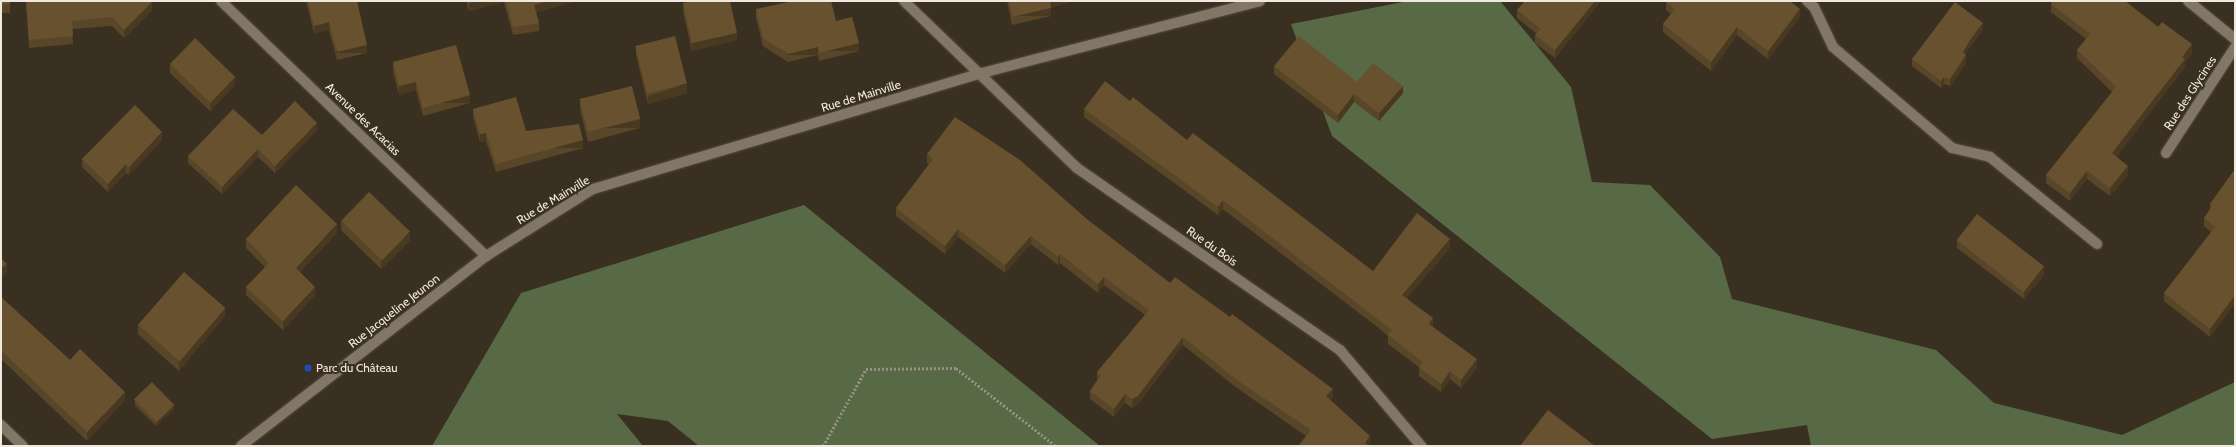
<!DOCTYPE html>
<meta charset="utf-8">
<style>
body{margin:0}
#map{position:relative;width:2236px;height:447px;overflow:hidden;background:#3a3022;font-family:Cabin,sans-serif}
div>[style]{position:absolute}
.forest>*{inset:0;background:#586945}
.path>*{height:2.5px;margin-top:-1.25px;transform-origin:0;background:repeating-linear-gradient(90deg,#989084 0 2px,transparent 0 4px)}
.roads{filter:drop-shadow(0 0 1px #574e42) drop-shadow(0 0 1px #574e42)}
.service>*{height:10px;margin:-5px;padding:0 5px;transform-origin:5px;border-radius:5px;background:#827767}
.minor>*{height:10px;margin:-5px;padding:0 5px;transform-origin:5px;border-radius:5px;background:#827767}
.wall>*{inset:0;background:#594628;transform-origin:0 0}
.shaded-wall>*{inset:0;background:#483920;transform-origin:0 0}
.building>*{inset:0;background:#67512e;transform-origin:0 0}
.dots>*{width:11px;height:11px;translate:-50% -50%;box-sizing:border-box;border:2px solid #3a3022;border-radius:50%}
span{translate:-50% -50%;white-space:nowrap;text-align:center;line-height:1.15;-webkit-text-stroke:4px #3a3022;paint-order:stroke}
.street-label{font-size:12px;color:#efe9e0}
.poi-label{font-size:12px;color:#efe9e0}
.left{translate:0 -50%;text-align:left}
.frame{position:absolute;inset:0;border:2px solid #efe9e0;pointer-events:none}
</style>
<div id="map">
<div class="forest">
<div style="clip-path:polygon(1408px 1px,1500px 1px,1571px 87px,1592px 182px,1650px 185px,1720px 257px,1732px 299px,1936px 350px,1994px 403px,2122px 435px,2235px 382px,2235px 446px,1811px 446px,1807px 425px,1712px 439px,1332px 136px,1291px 24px)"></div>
<div style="clip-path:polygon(804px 205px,1100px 446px,699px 446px,668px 421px,617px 414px,643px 446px,432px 446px,521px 293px)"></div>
</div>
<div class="path">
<div style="left:823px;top:446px;width:88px;rotate:-60.8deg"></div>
<div style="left:866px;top:369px;width:90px;rotate:-0.6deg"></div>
<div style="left:956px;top:368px;width:127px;rotate:38deg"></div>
</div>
<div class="roads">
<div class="service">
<div style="left:1807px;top:1px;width:9px;rotate:41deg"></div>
<div style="left:1814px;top:7px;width:44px;rotate:64.6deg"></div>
<div style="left:1833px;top:47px;width:156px;rotate:40.3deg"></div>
<div style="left:1952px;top:148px;width:39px;rotate:13deg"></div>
<div style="left:1990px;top:157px;width:138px;rotate:39.1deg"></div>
</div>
<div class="minor">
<div style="left:221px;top:1px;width:368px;rotate:43.9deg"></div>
<div style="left:904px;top:1px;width:240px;rotate:44deg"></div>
<div style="left:1077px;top:168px;width:320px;rotate:34.7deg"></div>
<div style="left:1340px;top:350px;width:126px;rotate:49.8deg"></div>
<div style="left:2188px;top:1px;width:60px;rotate:39deg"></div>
<div style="left:2166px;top:153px;width:126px;rotate:-56.9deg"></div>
<div style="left:1px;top:425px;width:30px;rotate:44deg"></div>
<div style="left:241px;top:446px;width:310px;rotate:-37.8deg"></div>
<div style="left:486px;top:256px;width:126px;rotate:-32.1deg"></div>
<div style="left:593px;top:189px;width:406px;rotate:-16.6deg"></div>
<div style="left:982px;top:73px;width:287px;rotate:-14.5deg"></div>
</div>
</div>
<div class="wall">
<div style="left:1px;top:1px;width:9px;height:12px"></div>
<div style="clip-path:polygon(26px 1px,151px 1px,152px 10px,124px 38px,112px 26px,72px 29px,73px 44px,29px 48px)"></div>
<div style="clip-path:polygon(306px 1px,357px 1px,367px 53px,337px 60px,329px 30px,314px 33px)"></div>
<div style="clip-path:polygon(466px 1px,577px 1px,536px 12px,539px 23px,539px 31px,513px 35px,504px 2px,469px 11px)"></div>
<div style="clip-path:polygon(1007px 1px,1074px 1px,1051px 7px,1051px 16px,1012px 25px)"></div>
<div style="clip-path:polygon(1601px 1px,1555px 58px,1535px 43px,1535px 35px,1537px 34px,1517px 18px,1517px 10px)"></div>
<div style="clip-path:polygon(2049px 1px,2125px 1px,2192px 53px,2185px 61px,2185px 67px,2116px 157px,2128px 175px,2110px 196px,2087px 179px,2070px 201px,2046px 183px,2046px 175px,2112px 92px,2077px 58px,2077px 50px,2086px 39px,2051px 12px,2051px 4px,2052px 3px)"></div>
<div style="clip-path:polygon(1666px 2px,1800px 17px,1768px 59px,1737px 35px,1711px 71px,1663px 32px,1663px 24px,1671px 14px,1666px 10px)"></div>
<div style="clip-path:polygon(683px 3px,737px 40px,692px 51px,683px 11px)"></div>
<div style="clip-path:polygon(756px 9px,836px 21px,859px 51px,819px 61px,818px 55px,788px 62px,763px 46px,756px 18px)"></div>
<div style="clip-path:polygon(1983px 30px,1970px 47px,1965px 55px,1966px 63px,1950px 86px,1944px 84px,1941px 88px,1912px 66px,1912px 59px)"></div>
<div style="clip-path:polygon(636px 47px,687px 93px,648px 104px,636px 55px)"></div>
<div style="clip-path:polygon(393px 62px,470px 103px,423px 116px,416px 90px,399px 95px,393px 71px)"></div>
<div style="clip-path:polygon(170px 64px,235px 85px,210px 111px,170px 73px)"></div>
<div style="clip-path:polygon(1274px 66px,1357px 82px,1403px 93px,1379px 121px,1354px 102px,1338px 123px,1274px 74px)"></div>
<div style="clip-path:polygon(580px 101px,640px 128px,588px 142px,580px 109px)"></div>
<div style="clip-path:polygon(1130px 101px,1187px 140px,1373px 271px,1450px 248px,1407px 298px,1433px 327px,1477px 368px,1461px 388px,1450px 379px,1441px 392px,1419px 376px,1419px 367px,1388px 344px,1388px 336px,1380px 329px,1223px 209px,1218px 215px,1084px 117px,1084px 109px)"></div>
<div style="clip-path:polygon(473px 109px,526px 131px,583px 148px,496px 172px,486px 141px,480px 142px,473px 117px)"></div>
<div style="clip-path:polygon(317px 130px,275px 173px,258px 157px,222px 194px,188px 163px,188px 156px,262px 135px)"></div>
<div style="clip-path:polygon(162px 140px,129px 175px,126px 173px,108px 192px,82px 167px,82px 159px)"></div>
<div style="clip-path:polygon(927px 154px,1088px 220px,1170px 283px,1333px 397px,1330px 400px,1370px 444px,1369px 446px,1306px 436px,1237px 388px,1183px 345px,1138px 404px,1132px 408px,1125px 403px,1114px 417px,1090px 399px,1090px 391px,1097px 381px,1097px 372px,1145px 315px,1104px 285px,1098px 293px,1060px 263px,1058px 265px,1031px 244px,1005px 273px,958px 237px,945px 254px,896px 216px,896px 208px,929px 164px,927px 163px)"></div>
<div style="clip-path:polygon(2235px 169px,2235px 303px,2210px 337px,2164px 301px,2164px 293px,2211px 232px,2204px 226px,2204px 218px,2210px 210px,2210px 204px)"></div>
<div style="clip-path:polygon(341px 221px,410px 240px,381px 269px,341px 230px)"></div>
<div style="clip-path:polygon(337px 233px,300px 272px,315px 295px,283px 330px,246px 295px,246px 287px,265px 267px,246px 248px,246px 239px)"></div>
<div style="clip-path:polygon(1957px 240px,2044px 275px,2024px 299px,1957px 248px)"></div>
<div style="clip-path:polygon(1px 297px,70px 360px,125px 400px,87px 441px,1px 359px)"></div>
<div style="clip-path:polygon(225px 316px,179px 371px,138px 334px,138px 325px)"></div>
<div style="clip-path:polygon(135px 400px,174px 409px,156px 426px,135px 405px)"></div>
</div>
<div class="shaded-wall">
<div style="clip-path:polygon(476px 1px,504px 1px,504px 2px,469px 11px,469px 3px)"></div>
<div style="clip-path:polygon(548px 1px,577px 1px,534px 13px,534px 5px)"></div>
<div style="clip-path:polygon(1049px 1px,1074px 1px,1049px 7px)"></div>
<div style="clip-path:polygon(1595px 1px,1601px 1px,1555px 58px,1555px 50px)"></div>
<div style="clip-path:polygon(152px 2px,152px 10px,124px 38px,124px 30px)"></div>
<div style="left:1051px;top:8px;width:8px;height:40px;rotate:90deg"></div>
<div style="clip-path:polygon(1800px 9px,1800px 17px,1768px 59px,1768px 51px)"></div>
<div style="clip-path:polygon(329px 22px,329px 30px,314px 33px,314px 26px)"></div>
<div style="clip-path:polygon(1983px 23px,1983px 30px,1970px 47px,1963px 60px,1963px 52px,1970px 40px)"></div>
<div style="clip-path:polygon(1737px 27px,1737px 35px,1711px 71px,1711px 62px)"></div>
<div style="clip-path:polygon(737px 33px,737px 40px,692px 51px,692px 43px)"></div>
<div style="left:859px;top:43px;width:8px;height:41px;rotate:90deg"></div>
<div style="clip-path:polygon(2192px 44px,2192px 53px,2185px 61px,2185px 67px,2112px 162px,2112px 153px)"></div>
<div style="left:367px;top:45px;width:8px;height:31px;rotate:90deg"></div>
<div style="left:818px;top:47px;width:8px;height:31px;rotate:90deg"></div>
<div style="clip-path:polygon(1966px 55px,1966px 63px,1950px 86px,1950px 79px)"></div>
<div style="clip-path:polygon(235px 77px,235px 85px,210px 111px,210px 103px)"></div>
<div style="clip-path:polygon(1944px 77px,1944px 84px,1941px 88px,1941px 81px)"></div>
<div style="clip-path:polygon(416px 82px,416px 90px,399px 95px,399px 86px)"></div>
<div style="clip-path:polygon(687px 84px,687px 93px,648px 104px,648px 96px)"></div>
<div style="clip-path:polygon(1403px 86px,1403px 93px,1379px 121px,1379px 113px)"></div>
<div style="clip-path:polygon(1354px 94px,1354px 102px,1338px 123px,1338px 115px)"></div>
<div style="left:470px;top:95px;width:8px;height:49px;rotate:90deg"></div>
<div style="left:640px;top:119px;width:9px;height:54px;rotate:90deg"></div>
<div style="clip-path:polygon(317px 123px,317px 130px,275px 173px,275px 166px)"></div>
<div style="clip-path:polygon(162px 132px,162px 140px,129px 175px,129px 167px)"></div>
<div style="clip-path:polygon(486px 133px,486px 141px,480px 142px,480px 134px)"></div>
<div style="left:583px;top:140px;width:8px;height:90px;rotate:90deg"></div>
<div style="clip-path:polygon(258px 149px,258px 157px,222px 194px,222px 187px)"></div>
<div style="clip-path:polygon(126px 164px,126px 173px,108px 192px,108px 184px)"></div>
<div style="clip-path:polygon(2128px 166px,2128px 175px,2110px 196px,2110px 188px)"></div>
<div style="clip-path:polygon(2087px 171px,2087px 179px,2070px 201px,2070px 193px)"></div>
<div style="clip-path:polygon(1223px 200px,1223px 209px,1218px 215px,1218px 207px)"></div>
<div style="clip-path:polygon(337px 224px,337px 233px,296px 276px,296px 268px)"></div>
<div style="clip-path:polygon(958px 229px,958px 237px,945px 254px,945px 246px)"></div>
<div style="clip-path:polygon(410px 232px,410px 240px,381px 269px,381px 261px)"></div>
<div style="clip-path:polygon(1031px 236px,1031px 244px,1005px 273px,1005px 265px)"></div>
<div style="clip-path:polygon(1450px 239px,1450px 248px,1402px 304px,1402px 295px)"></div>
<div style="clip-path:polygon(1060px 254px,1060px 263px,1058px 265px,1058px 257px)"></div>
<div style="clip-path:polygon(7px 264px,7px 272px,1px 278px,1px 269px)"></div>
<div style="clip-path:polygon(2044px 266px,2044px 275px,2024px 299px,2024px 291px)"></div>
<div style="clip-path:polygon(1104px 277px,1104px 285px,1098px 293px,1098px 284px)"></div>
<div style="clip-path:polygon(315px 287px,315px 295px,283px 330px,283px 321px)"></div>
<div style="clip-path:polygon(2235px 295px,2235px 303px,2210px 337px,2210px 329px)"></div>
<div style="clip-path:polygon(225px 308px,225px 316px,179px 371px,179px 363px)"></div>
<div style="clip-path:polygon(1433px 318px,1433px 327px,1429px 324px)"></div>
<div style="clip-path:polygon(1183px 337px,1183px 345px,1138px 404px,1132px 408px,1132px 399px)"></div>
<div style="clip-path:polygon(1477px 359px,1477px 368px,1461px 388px,1461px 380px)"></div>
<div style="clip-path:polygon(1450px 371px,1450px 379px,1441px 392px,1441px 384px)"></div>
<div style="clip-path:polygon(1333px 389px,1333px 397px,1326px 404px,1326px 396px)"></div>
<div style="clip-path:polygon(125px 392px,125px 400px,87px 441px,87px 432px)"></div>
<div style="clip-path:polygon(1125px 394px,1125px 403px,1114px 417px,1114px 409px)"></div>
<div style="clip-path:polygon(174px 405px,174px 409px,156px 426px,156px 422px)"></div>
<div style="clip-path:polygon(1370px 436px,1370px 444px,1369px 446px,1365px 443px)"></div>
</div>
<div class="building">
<div style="clip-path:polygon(1px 1px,10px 1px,10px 4px,1px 5px)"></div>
<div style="clip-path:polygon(26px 1px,151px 1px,152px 2px,124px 30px,112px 17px,72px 21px,73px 36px,29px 40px)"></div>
<div style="clip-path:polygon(308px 1px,357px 1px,367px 45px,337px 52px,329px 22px,314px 26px)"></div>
<div style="clip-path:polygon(468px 1px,476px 1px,469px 3px)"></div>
<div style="clip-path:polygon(506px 1px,548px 1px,534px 5px,539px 23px,513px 27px)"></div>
<div style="clip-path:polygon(692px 1px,730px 1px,737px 33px,692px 43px,683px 3px)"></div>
<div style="clip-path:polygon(793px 1px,831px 1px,836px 21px,852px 17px,859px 43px,819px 53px,818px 47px,788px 54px,763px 38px,756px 9px)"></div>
<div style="clip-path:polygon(1009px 1px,1050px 1px,1051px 8px,1012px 17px)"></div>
<div style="clip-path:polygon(1525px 1px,1595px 1px,1555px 50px,1535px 35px,1541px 29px,1517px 10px)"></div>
<div style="clip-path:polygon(1667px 1px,1790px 1px,1800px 9px,1768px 51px,1737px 27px,1711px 62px,1663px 24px,1675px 9px,1666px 2px)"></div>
<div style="clip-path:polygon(2053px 1px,2125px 1px,2158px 27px,2162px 22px,2192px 44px,2182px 57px,2185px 59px,2112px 153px,2128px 166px,2110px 188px,2087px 171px,2070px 193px,2046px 175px,2116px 87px,2077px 50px,2090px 34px,2051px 4px)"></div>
<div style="clip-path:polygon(1955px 2px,1983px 23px,1970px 40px,1963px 52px,1966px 55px,1950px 79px,1944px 77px,1941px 81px,1912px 59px)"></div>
<div style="left:675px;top:36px;width:49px;height:41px;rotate:76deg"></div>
<div style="clip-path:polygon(1299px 36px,1357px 82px,1373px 63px,1403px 86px,1379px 113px,1354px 94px,1338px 115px,1274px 66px)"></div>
<div style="left:195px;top:38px;width:56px;height:36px;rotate:44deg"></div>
<div style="clip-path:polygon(456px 45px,470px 95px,423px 108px,416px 82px,399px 86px,393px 62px)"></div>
<div style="clip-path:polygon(1105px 81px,1130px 101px,1133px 97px,1187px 140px,1193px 133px,1373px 271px,1417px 213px,1450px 239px,1402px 295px,1433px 318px,1429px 324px,1477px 359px,1461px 380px,1450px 371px,1441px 384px,1419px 367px,1423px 362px,1388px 335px,1392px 330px,1380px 321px,1223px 200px,1218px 207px,1084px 109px)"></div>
<div style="left:632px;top:86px;width:34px;height:54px;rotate:76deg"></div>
<div style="clip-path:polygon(516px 97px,526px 131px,579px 124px,583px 140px,496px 164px,486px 133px,480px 134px,473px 109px)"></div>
<div style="clip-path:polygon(295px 101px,317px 123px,275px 166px,258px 149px,222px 187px,188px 156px,233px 109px,262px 135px)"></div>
<div style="clip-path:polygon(135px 105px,162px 132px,129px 167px,126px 164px,108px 184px,82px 159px)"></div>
<div style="clip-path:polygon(955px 117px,1020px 160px,1088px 220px,1170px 283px,1175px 277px,1230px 317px,1232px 314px,1333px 389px,1326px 396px,1370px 436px,1365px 443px,1369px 446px,1298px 446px,1311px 430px,1237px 380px,1183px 337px,1138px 396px,1132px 399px,1125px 394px,1114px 409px,1090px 391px,1101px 375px,1097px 372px,1149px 310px,1104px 277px,1098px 284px,1060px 254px,1058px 257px,1031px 236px,1005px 265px,958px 229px,945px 246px,896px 208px,933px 159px,927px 154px)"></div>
<div style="clip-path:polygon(2235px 169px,2235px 295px,2210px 329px,2164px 293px,2215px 227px,2204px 218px,2212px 206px,2210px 204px)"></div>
<div style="clip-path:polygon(296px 185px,337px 224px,296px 268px,315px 287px,283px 321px,246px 287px,269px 263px,246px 239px)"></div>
<div style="left:369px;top:192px;width:57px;height:40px;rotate:44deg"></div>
<div style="left:1977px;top:214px;width:85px;height:33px;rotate:38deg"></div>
<div style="clip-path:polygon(1px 258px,7px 264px,1px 269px)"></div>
<div style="left:184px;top:272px;width:55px;height:70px;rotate:41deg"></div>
<div style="clip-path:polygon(1px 297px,70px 360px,80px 349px,125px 392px,87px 432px,1px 350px)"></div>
<div style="left:152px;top:382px;width:32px;height:25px;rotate:46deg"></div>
<div style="clip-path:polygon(1548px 410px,1595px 446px,1520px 446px)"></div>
</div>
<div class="dots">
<div style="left:308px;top:368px;background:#1a4fb4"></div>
</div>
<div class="street-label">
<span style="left:2190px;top:93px;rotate:-57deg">Rue des Glycines</span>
<span style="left:861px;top:96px;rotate:-17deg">Rue de Mainville</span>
<span style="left:363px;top:119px;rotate:44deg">Avenue des Acacias</span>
<span style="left:553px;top:200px;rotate:-31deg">Rue de Mainville</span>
<span style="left:1212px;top:246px;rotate:35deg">Rue du Bois</span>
<span style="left:394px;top:311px;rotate:-38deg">Rue Jacqueline Jeunon</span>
</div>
<div class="poi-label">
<span class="left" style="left:316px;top:368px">Parc du Château</span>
</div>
<div class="frame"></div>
</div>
